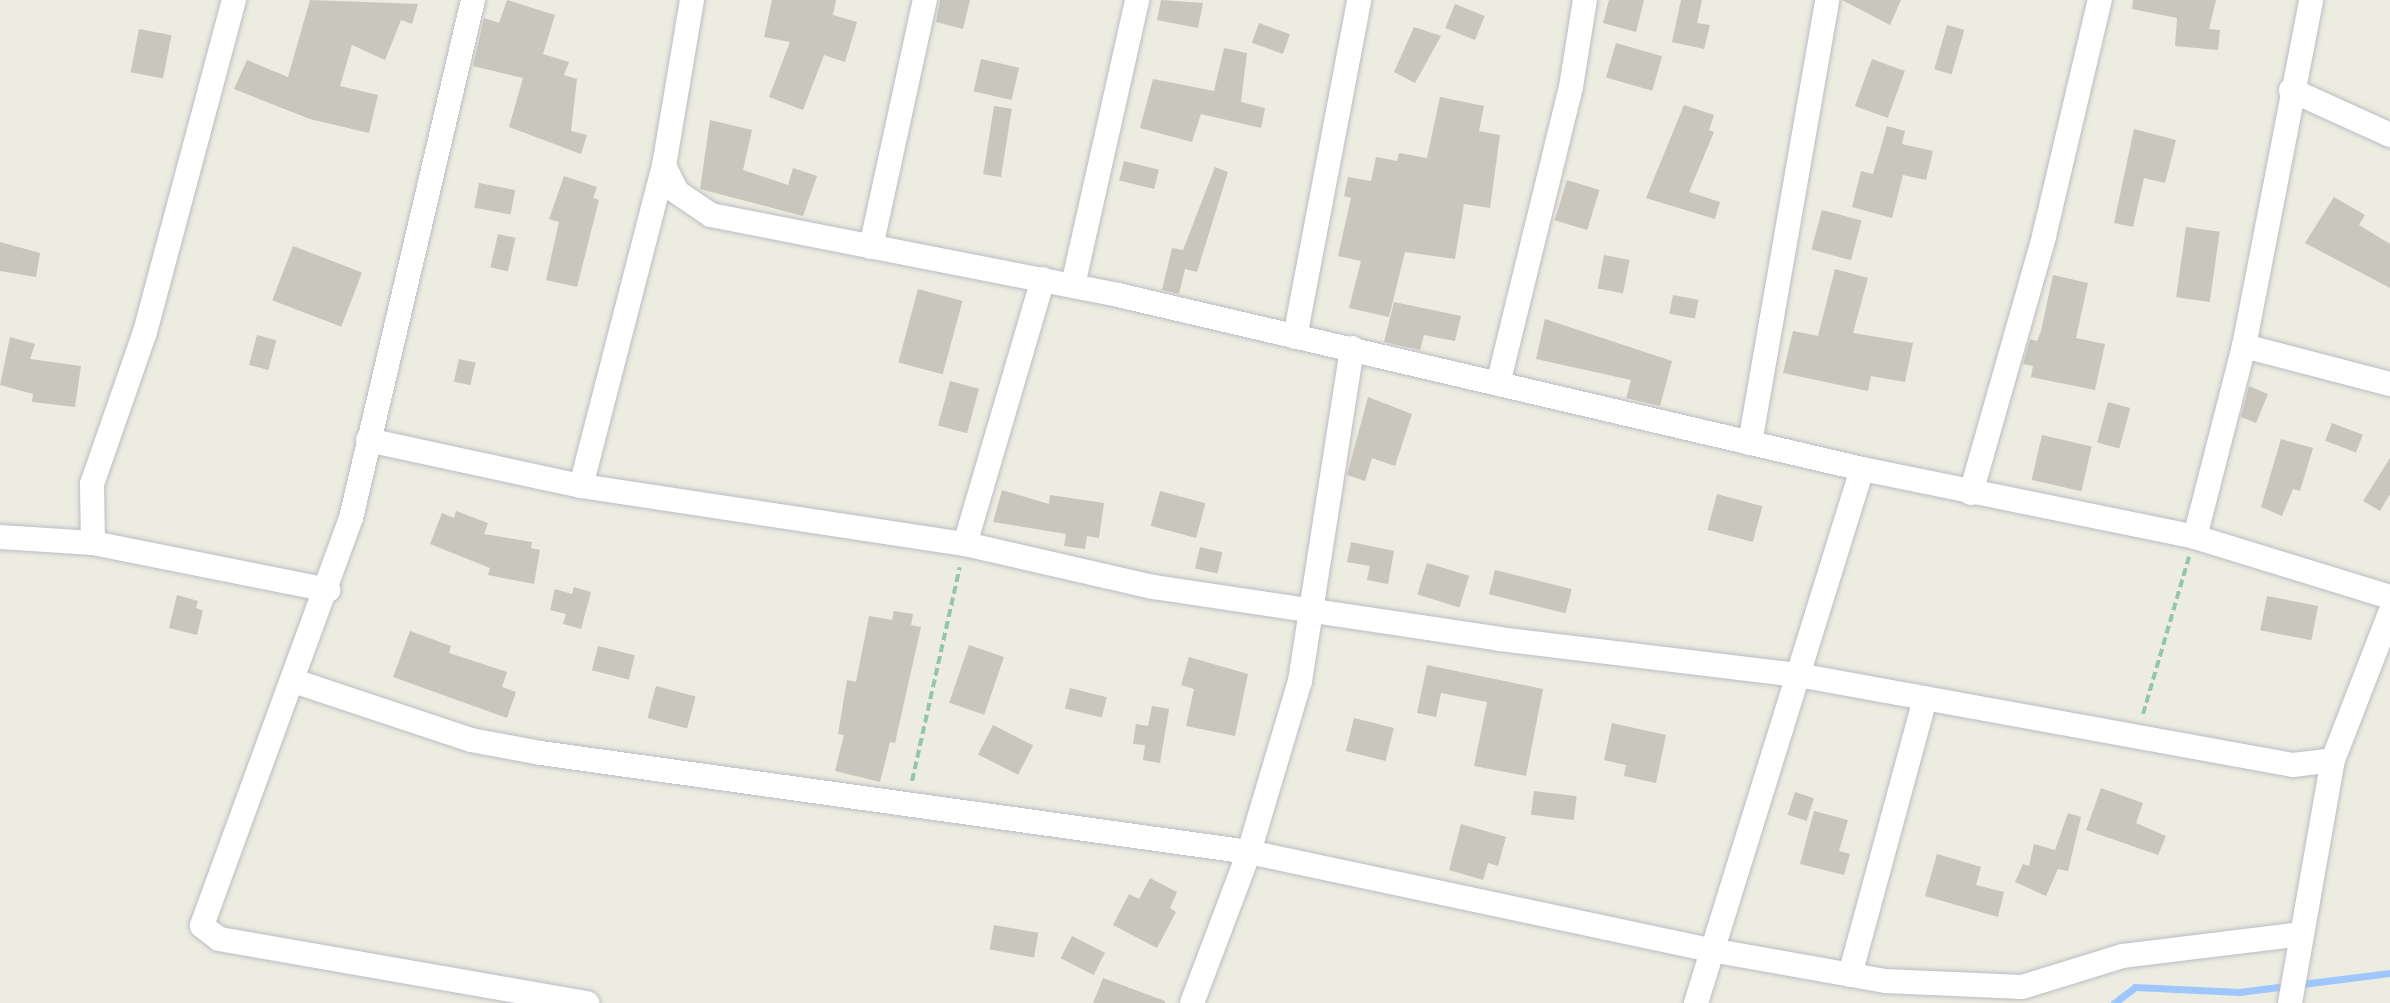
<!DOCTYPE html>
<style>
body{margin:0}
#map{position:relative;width:2390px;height:1003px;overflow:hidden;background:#edece0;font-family:"Noto Sans",sans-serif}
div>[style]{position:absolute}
.stream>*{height:7px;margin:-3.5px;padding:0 3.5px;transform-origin:3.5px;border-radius:3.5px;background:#9ec6ff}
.building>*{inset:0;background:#c8c6bd;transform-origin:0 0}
.path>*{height:4px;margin-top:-2px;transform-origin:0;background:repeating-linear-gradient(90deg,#94c7aa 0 8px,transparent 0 12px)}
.roads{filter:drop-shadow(0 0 2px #bbbcc3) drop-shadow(0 0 2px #bbbcc3)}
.street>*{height:24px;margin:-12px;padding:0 12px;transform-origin:12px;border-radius:12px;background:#fff}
span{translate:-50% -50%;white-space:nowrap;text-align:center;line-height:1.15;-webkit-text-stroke:6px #fff;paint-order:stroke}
</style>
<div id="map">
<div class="stream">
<div style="left:2114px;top:1003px;width:26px;rotate:-37deg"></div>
<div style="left:2135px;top:987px;width:104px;rotate:2.8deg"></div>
<div style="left:2239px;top:992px;width:152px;rotate:-7.2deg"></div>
</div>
<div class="building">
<div style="clip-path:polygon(310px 0,418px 4px,412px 24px,401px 20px,385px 60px,352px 45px,340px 86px,378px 95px,369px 133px,310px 119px,234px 89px,247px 60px,288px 77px)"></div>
<div style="clip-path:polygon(507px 0,555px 15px,543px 54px,569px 62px,564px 75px,577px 79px,571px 131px,587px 135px,581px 154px,509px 127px,523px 78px,473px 66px,484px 18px,499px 23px)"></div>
<div style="clip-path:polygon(772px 0,836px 0,833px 15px,857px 22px,845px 62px,824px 55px,803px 110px,769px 97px,790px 42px,764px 37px)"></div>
<div style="clip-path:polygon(940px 0,970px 0,963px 29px,936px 22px)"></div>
<div style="clip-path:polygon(1161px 0,1203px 3px,1198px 28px,1157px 20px)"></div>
<div style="clip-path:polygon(1609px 0,1644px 0,1636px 32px,1603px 23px)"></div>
<div style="clip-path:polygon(1681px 0,1702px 0,1697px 23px,1710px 25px,1704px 49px,1672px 42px)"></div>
<div style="clip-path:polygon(1842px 0,1901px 0,1890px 25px)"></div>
<div style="clip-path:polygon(2133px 0,2216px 0,2209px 29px,2220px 30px,2218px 50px,2175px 46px,2177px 18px,2132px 9px)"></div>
<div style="left:1455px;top:4px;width:32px;height:26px;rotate:22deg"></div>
<div style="left:1259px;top:23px;width:33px;height:21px;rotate:20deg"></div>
<div style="left:1947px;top:25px;width:18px;height:46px;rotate:16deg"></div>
<div style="clip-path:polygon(1414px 27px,1441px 36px,1415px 83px,1394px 72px)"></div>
<div style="left:139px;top:29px;width:33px;height:44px;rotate:11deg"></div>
<div style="left:1616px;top:43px;width:48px;height:36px;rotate:16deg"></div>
<div style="clip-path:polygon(1224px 48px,1247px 53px,1241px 102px,1265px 108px,1261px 128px,1201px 114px,1192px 142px,1140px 128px,1153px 79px,1214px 91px)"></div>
<div style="left:981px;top:59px;width:39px;height:33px;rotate:13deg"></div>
<div style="left:1872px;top:59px;width:35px;height:50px;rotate:20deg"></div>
<div style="clip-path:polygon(1440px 97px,1484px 106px,1479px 131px,1500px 135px,1490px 208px,1464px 204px,1455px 259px,1405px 252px,1389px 317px,1349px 308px,1361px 261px,1338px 256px,1351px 198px,1344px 196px,1348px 177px,1371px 181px,1376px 157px,1397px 161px,1399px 153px,1427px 158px)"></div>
<div style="clip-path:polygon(1684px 105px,1714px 115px,1709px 130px,1714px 132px,1689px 192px,1720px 202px,1715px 219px,1646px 198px)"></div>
<div style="left:994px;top:106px;width:18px;height:69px;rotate:9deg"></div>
<div style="clip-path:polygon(710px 120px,752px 130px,743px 170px,788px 185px,793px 168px,817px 176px,803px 216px,700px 189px)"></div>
<div style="clip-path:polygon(1887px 126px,1905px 131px,1902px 144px,1933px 151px,1926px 180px,1903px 175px,1892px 218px,1852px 207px,1861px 171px,1873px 174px)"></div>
<div style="clip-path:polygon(2134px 129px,2176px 140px,2165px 183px,2144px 178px,2133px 227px,2114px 223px)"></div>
<div style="left:1124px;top:161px;width:36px;height:20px;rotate:14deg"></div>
<div style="clip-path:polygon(1215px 167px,1228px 172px,1197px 272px,1185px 269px,1179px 294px,1162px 290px,1172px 248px,1183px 250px)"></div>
<div style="clip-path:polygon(564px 176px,597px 187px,593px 198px,599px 200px,577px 287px,546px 280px,559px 222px,549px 219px)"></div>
<div style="left:1567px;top:180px;width:34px;height:42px;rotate:17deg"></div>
<div style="left:479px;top:183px;width:37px;height:25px;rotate:11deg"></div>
<div style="clip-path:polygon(2334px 197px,2365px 215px,2359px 225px,2390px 244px,2390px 288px,2305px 243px)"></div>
<div style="left:1822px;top:210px;width:41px;height:41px;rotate:15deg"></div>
<div style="left:2186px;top:227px;width:34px;height:71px;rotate:8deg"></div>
<div style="left:498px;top:234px;width:18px;height:34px;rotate:13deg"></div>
<div style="clip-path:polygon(0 242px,40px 253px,36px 277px,0 271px)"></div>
<div style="left:293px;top:246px;width:74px;height:58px;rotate:21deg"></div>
<div style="left:1604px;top:255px;width:26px;height:34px;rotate:11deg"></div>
<div style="clip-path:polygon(1835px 269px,1868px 278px,1853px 333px,1913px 343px,1905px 382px,1871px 376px,1868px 391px,1783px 373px,1793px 331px,1818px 336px)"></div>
<div style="clip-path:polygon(2053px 275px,2088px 283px,2076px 338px,2105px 344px,2095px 390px,2031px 377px,2033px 366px,2023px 364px,2030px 339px,2037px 341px,2041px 331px)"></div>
<div style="left:918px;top:289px;width:46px;height:76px;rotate:15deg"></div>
<div style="left:1673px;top:295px;width:26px;height:19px;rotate:11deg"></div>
<div style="clip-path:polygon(1394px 302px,1461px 316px,1455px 341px,1424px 335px,1420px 350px,1384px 342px)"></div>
<div style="clip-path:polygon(1545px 319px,1672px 361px,1660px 406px,1626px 398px,1631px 380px,1536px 359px)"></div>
<div style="left:257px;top:335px;width:20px;height:31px;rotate:15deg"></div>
<div style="clip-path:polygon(10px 337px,35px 344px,30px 359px,81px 366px,75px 407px,32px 402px,33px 394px,0 385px)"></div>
<div style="left:459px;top:359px;width:17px;height:23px;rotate:13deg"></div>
<div style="left:950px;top:381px;width:30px;height:46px;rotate:15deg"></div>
<div style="clip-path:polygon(2249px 386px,2268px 394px,2256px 423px,2241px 417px)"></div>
<div style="clip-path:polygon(1368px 397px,1412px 414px,1395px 466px,1372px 458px,1365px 481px,1347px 475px)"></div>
<div style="left:2108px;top:402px;width:23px;height:42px;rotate:15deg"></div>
<div style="left:2332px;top:423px;width:33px;height:19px;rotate:21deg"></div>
<div style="left:2042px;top:435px;width:51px;height:46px;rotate:13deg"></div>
<div style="clip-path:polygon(2281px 439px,2313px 448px,2300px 491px,2293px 489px,2282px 516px,2261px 507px)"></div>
<div style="clip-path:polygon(2390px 458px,2390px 494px,2380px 511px,2363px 501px)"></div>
<div style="clip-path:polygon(1002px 490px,1049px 504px,1050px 495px,1104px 503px,1099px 538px,1087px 536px,1085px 549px,1064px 546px,1066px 534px,993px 522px)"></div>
<div style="left:1160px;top:491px;width:47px;height:36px;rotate:15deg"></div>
<div style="left:1717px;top:494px;width:47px;height:37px;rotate:15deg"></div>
<div style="clip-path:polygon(456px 511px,488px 523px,484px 534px,532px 542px,531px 548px,540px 550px,534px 584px,488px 575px,490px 568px,430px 544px,442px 513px,454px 518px)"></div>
<div style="clip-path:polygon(1351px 542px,1394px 551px,1388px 584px,1367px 580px,1370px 566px,1347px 562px)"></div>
<div style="left:1200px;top:547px;width:23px;height:22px;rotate:13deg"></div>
<div style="left:1427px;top:563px;width:44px;height:33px;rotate:17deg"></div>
<div style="left:1495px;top:570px;width:79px;height:25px;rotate:14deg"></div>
<div style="clip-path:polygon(574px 587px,591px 592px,581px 629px,563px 624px,566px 614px,550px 610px,555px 589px,572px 594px)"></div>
<div style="clip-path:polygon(177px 595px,198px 601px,196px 608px,203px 611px,197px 635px,169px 628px)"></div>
<div style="left:2267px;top:596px;width:52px;height:35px;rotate:11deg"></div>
<div style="clip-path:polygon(894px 611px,913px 614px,911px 625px,921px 627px,895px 743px,890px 742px,880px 782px,835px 771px,844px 735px,838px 734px,847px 680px,856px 682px,869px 616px,892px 620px)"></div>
<div style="clip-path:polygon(410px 631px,451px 646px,449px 653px,507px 672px,502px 687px,516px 692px,507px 718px,393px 677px)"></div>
<div style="left:969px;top:645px;width:37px;height:61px;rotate:19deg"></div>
<div style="left:598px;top:646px;width:38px;height:25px;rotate:14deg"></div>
<div style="clip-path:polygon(1189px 657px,1248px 674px,1235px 736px,1186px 726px,1194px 689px,1181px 685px)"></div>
<div style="clip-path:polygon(1427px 665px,1543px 689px,1526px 776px,1474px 766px,1487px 702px,1441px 693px,1436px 717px,1417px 713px)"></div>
<div style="left:656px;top:686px;width:41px;height:33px;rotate:15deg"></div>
<div style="left:1070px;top:688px;width:38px;height:21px;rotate:14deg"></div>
<div style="clip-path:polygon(1152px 706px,1169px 709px,1160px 763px,1143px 760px,1145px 745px,1133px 744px,1136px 724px,1148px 726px)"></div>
<div style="left:1354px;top:718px;width:41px;height:34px;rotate:14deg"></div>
<div style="clip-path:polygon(1612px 723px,1666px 735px,1656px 783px,1624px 776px,1626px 765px,1604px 760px)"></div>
<div style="left:993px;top:725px;width:45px;height:33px;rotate:27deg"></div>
<div style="clip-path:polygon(2101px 788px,2143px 803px,2136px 823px,2166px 836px,2158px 855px,2086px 830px)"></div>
<div style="left:1534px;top:791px;width:43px;height:24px;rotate:7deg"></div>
<div style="left:1795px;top:792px;width:20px;height:24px;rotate:18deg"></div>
<div style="clip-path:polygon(1814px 811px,1848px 820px,1839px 851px,1850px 854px,1844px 875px,1800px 864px)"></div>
<div style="clip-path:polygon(2068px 813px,2081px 817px,2068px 871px,2058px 869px,2046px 896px,2015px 882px,2023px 864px,2029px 866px,2034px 844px,2055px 850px)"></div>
<div style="clip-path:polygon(1461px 824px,1506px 837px,1498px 866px,1488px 863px,1483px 880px,1449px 870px)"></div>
<div style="clip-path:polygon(1937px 854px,1981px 867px,1976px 885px,2004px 892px,1998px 917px,1925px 896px)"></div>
<div style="clip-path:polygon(1150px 878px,1177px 892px,1170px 908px,1176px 912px,1157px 948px,1113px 925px,1129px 894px,1139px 899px)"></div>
<div style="left:994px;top:925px;width:45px;height:25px;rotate:10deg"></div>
<div style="left:1072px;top:936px;width:37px;height:25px;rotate:27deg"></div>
<div style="clip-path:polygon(1103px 978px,1165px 1001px,1165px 1003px,1093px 1003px)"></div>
</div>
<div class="path">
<div style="left:2143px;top:714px;width:164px;rotate:-73.7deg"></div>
<div style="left:912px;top:781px;width:219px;rotate:-77.4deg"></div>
</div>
<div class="roads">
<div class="street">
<div style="left:473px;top:0;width:532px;rotate:103.25deg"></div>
<div style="left:351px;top:518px;width:434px;rotate:110.1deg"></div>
<div style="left:202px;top:926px;width:21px;rotate:37deg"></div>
<div style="left:219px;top:939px;width:374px;rotate:9.9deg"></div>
<div style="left:692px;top:0;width:168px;rotate:99.6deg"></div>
<div style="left:664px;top:166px;width:29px;rotate:63deg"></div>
<div style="left:677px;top:192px;width:41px;rotate:34.1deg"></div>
<div style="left:711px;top:215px;width:415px;rotate:11.1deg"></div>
<div style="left:1118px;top:295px;width:764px;rotate:13.16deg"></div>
<div style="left:1862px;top:469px;width:340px;rotate:11.5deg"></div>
<div style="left:2195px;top:537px;width:204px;rotate:17.1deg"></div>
<div style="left:2291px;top:90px;width:109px;rotate:24.4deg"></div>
<div style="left:871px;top:247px;width:253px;rotate:-77.7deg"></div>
<div style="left:1073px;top:285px;width:292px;rotate:-77.3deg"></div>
<div style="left:1295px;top:337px;width:343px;rotate:-79.2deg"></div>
<div style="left:2244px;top:346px;width:151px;rotate:14.6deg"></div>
<div style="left:1499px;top:380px;width:302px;rotate:-76.2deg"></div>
<div style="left:1571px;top:87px;width:88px;rotate:-80.9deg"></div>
<div style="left:368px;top:440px;width:218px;rotate:12.2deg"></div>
<div style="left:581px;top:486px;width:388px;rotate:8.6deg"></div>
<div style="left:965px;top:544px;width:193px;rotate:12.9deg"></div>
<div style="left:1153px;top:587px;width:351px;rotate:8.5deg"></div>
<div style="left:1500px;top:639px;width:300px;rotate:6.9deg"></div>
<div style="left:1798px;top:675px;width:503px;rotate:10.3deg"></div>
<div style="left:2293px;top:765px;width:40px;rotate:-7.1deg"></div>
<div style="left:2333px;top:760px;width:158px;rotate:-68.8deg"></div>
<div style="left:1750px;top:443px;width:450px;rotate:-80.1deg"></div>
<div style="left:581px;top:486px;width:331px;rotate:-75.5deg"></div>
<div style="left:1971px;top:493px;width:267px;rotate:-74.1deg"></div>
<div style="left:2044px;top:236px;width:243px;rotate:-76.7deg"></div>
<div style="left:0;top:537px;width:93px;rotate:3.7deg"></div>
<div style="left:93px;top:543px;width:240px;rotate:11.3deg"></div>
<div style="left:2195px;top:537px;width:197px;rotate:-75.6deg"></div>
<div style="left:2244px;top:346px;width:352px;rotate:-79deg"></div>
<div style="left:93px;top:543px;width:59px;rotate:-91deg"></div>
<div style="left:92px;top:484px;width:161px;rotate:-70.8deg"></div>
<div style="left:145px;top:332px;width:344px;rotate:-75deg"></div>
<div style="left:965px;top:544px;width:276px;rotate:-73.6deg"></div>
<div style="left:294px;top:681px;width:187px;rotate:18.4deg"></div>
<div style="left:471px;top:740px;width:71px;rotate:10.5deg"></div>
<div style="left:541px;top:753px;width:715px;rotate:7.96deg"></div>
<div style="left:1249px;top:852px;width:472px;rotate:12deg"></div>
<div style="left:1711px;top:950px;width:177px;rotate:10.1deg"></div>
<div style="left:1885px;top:981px;width:137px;rotate:2.5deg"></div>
<div style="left:2022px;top:987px;width:106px;rotate:-17.1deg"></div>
<div style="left:2123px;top:956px;width:179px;rotate:-7deg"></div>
<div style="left:1850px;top:975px;width:287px;rotate:-74.8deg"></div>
<div style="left:1192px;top:1003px;width:161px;rotate:-69.3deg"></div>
<div style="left:1249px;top:852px;width:178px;rotate:-73.4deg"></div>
<div style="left:1300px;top:681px;width:337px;rotate:-81.1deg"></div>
<div style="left:1696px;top:1003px;width:559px;rotate:-72.73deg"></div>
<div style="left:2290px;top:1003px;width:247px;rotate:-80deg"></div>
</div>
</div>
</div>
